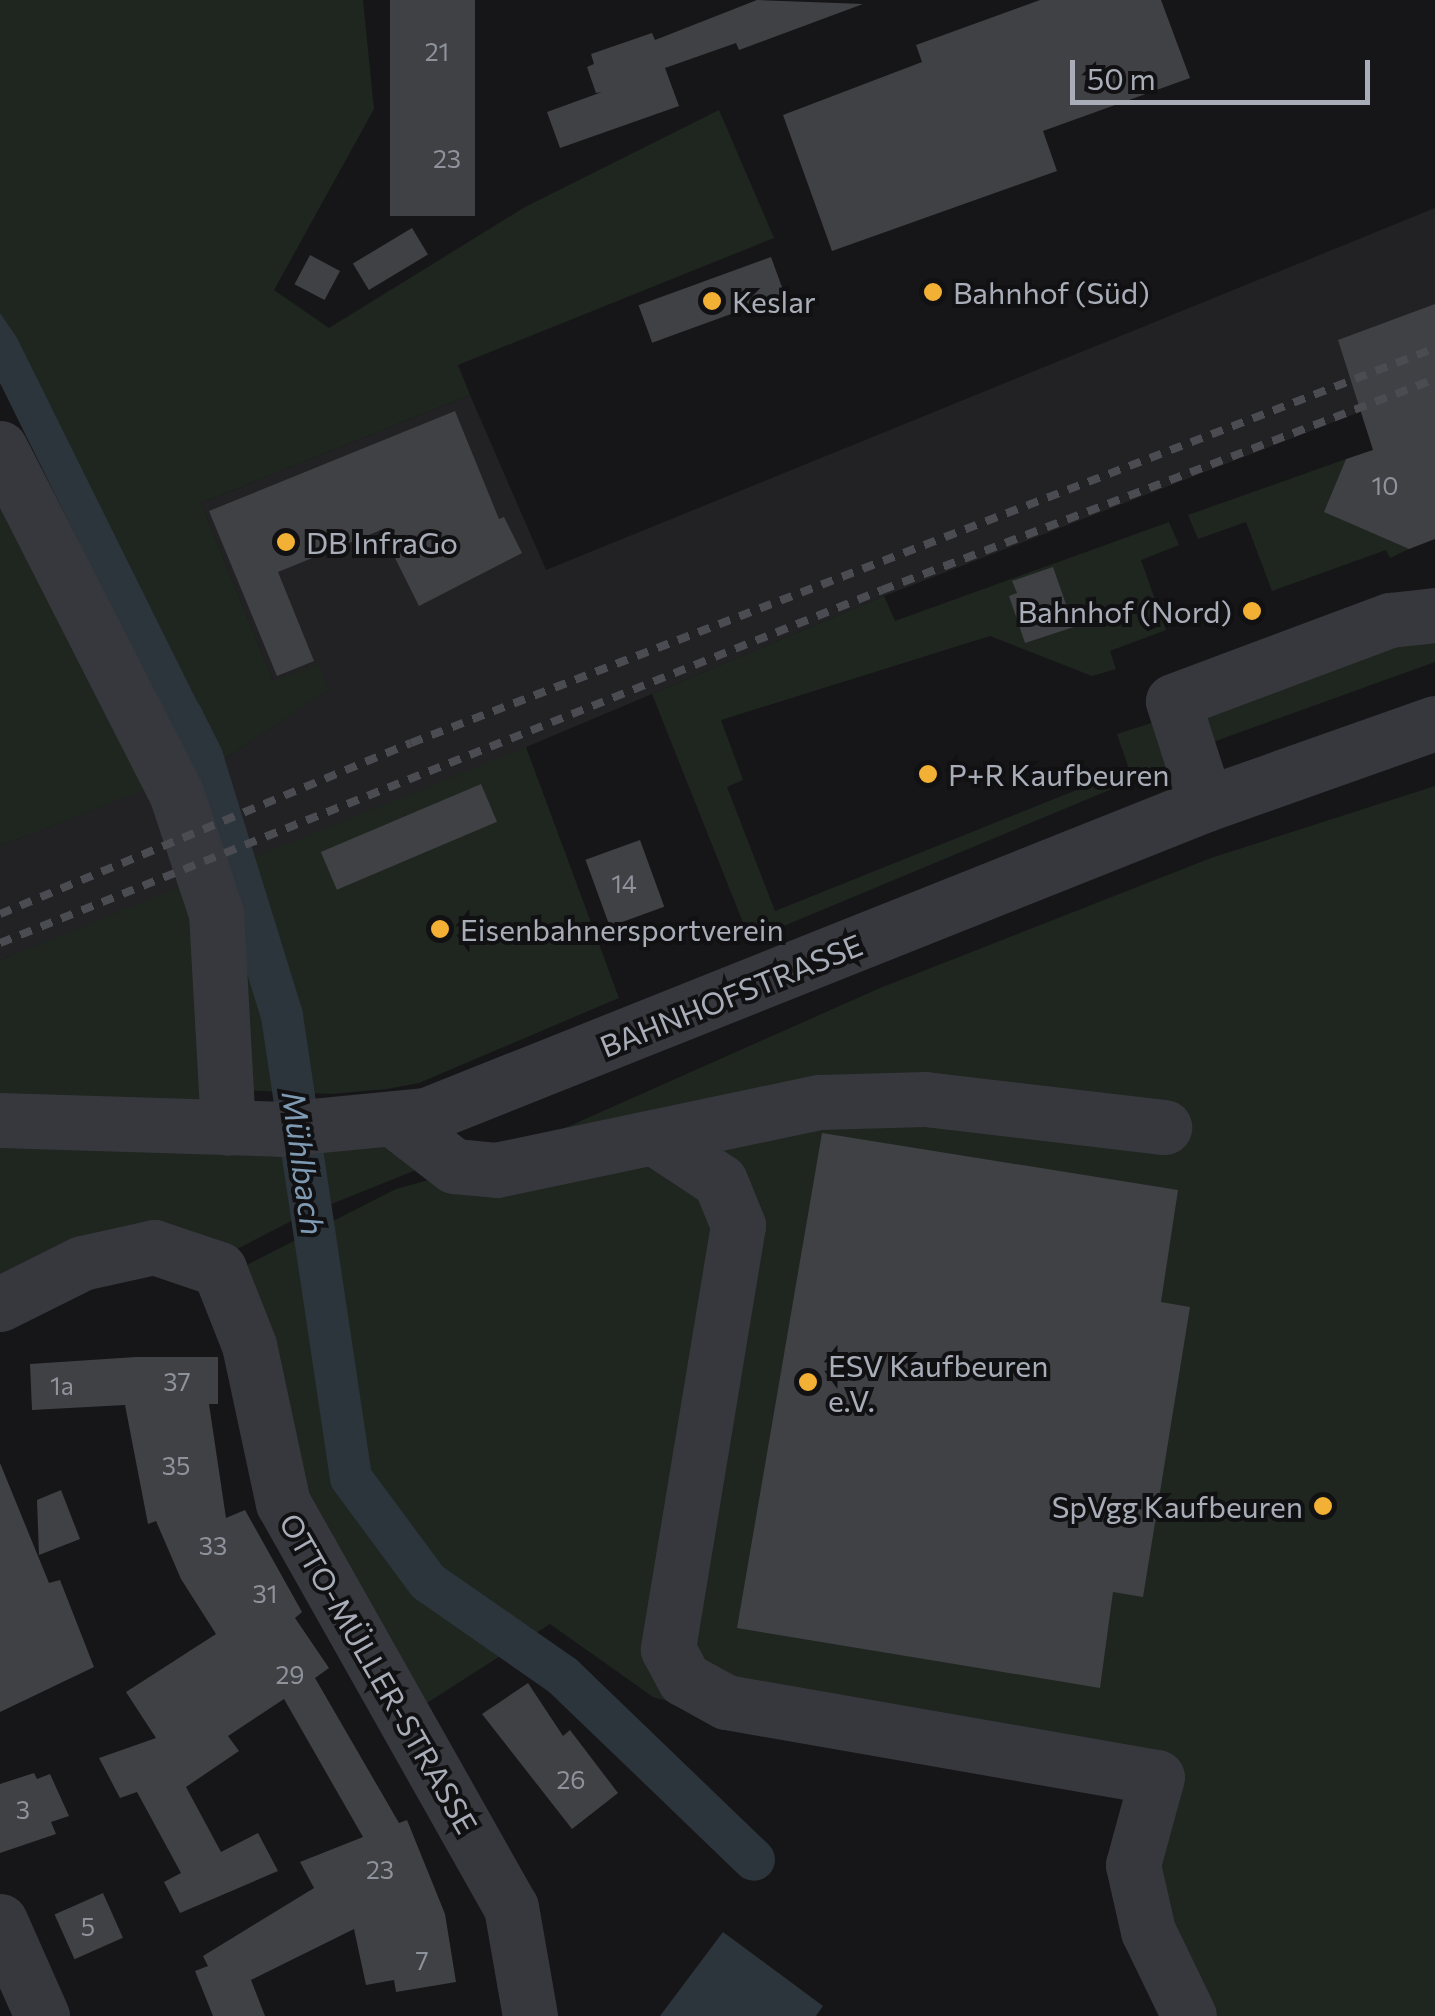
<!DOCTYPE html>
<meta charset="utf-8">
<style>
body{margin:0}
#map{position:relative;width:1435px;height:2016px;overflow:hidden;background:#161618;font-family:Commissioner,sans-serif}
div>[style]{position:absolute}
.built>*{inset:0;background:#222225}
.green>*{inset:0;background:#1e261f}
.water>*{inset:0;background:#2c353c}
.canal>*{height:42px;margin:-21px;padding:0 21px;transform-origin:21px;border-radius:21px;background:#2c353c}
.building>*{inset:0;background:#404145;transform-origin:0 0}
.minor>*{height:55px;margin:-27.5px;padding:0 27.5px;transform-origin:27.5px;border-radius:27.5px;background:#37383d}
.rail>*{height:8px;margin-top:-4px;transform-origin:0;background:repeating-linear-gradient(90deg,#4a4c52 0 12px,transparent 0 22px)}
.dots>*{width:28px;height:28px;translate:-50% -50%;box-sizing:border-box;border:5px solid #111113;border-radius:50%}
span{translate:-50% -50%;white-space:nowrap;text-align:center;line-height:1.15;-webkit-text-stroke:8px #111113;paint-order:stroke}
.number-label{font-size:25px;color:#8e929b}
.number-label span{-webkit-text-stroke-width:0}
.poi-label{font-size:30px;color:#a8adb8}
.left{translate:0 -50%;text-align:left}
.right{translate:-100% -50%;text-align:right}
.street-label{font-size:30px;color:#a8adb8}
.water-label{font-size:32px;color:#7f9bb3;font-style:italic}
.scale{position:absolute;left:1070px;top:60px;width:300px;height:45px;box-sizing:border-box;border:5px solid #a8adb8;border-top:0;padding-left:12px;font-size:30px;line-height:35px;white-space:nowrap;color:#a8adb8;-webkit-text-stroke:8px #111113;paint-order:stroke}
</style>
<div id="map">
<div class="built">
<div style="clip-path:polygon(1435px 208px,1435px 383px,884px 596px,259px 860px,0 960px,0 846px,225px 758px,328px 690px,273px 681px,201px 503px,470px 395px,546px 570px)"></div>
</div>
<div class="green">
<div style="clip-path:polygon(0 0,363px 0,374px 109px,274px 290px,329px 328px,525px 207px,719px 110px,774px 238px,458px 365px,470px 395px,201px 503px,273px 681px,317px 664px,329px 690px,225px 758px,0 313px)"></div>
<div style="clip-path:polygon(1346px 459px,1325px 512px,1409px 549px,1390px 558px,1386px 550px,1272px 591px,1246px 522px,1198px 539px,1188px 515px)"></div>
<div style="clip-path:polygon(0 468px,158px 785px,0 846px)"></div>
<div style="clip-path:polygon(1169px 522px,1179px 545px,1141px 560px,1166px 630px,1110px 651px,1116px 669px,1092px 676px,990px 636px,721px 720px,743px 780px,727px 787px,775px 911px,1129px 769px,1117px 734px,1164px 719px,1179px 761px,750px 940px,652px 694px,884px 596px,895px 621px)"></div>
<div style="clip-path:polygon(1435px 628px,1435px 662px,1213px 742px,1203px 703px)"></div>
<div style="clip-path:polygon(526px 747px,619px 998px,419px 1083px,387px 1089px,331px 1094px,215px 1089px,211px 1112px,0 1105px,0 960px)"></div>
<div style="clip-path:polygon(1435px 786px,1435px 2016px,1207px 2016px,1156px 1877px,1170px 1789px,738px 1720px,653px 1697px,550px 1624px,416px 1710px,295px 1498px,231px 1273px,396px 1189px,540px 1149px,529px 1144px,880px 988px,1211px 858px)"></div>
<div style="clip-path:polygon(409px 1142px,436px 1162px,299px 1217px,218px 1259px,0 1295px,0 1143px,231px 1155px)"></div>
</div>
<div class="water">
<div style="clip-path:polygon(0 313px,17px 338px,225px 758px,192px 772px,0 383px)"></div>
<div style="clip-path:polygon(723px 1932px,823px 2006px,816px 2016px,660px 2016px)"></div>
</div>
<div class="canal">
<div style="left:181px;top:715px;width:47px;rotate:63.4deg"></div>
<div style="left:202px;top:757px;width:271px;rotate:72.8deg"></div>
<div style="left:282px;top:1016px;width:467px;rotate:81.5deg"></div>
<div style="left:351px;top:1478px;width:129px;rotate:53.5deg"></div>
<div style="left:428px;top:1582px;width:165px;rotate:34.8deg"></div>
<div style="left:563px;top:1676px;width:265px;rotate:43.9deg"></div>
</div>
<div class="building">
<div style="left:390px;top:0;width:85px;height:216px"></div>
<div style="clip-path:polygon(757px 0,863px 4px,739px 50px,736px 43px,665px 68px,679px 106px,560px 148px,547px 112px,602px 92px,596px 93px,587px 67px,594px 64px,591px 54px,652px 33px,655px 40px)"></div>
<div style="clip-path:polygon(1040px 0,1161px 0,1190px 78px,1043px 131px,1057px 171px,832px 251px,783px 115px,922px 62px,916px 45px)"></div>
<div style="left:412px;top:228px;width:31px;height:69px;rotate:59deg"></div>
<div style="left:310px;top:255px;width:34px;height:33px;rotate:28deg"></div>
<div style="left:771px;top:257px;width:40px;height:141px;rotate:70deg"></div>
<div style="clip-path:polygon(1435px 304px,1435px 539px,1409px 549px,1324px 512px,1346px 459px,1373px 450px,1338px 340px)"></div>
<div style="clip-path:polygon(455px 411px,499px 519px,504px 517px,522px 553px,419px 606px,381px 530px,278px 572px,314px 661px,277px 676px,209px 511px)"></div>
<div style="clip-path:polygon(1053px 567px,1074px 627px,1025px 643px,1009px 596px,1017px 593px,1012px 581px)"></div>
<div style="left:481px;top:784px;width:41px;height:174px;rotate:67deg"></div>
<div style="left:640px;top:840px;width:71px;height:58px;rotate:70deg"></div>
<div style="clip-path:polygon(822px 1133px,1178px 1190px,1161px 1302px,1190px 1307px,1143px 1597px,1113px 1592px,1100px 1688px,737px 1628px)"></div>
<div style="clip-path:polygon(136px 1357px,218px 1357px,218px 1404px,209px 1404px,226px 1518px,245px 1510px,302px 1612px,295px 1618px,329px 1668px,315px 1678px,399px 1823px,407px 1820px,445px 1914px,456px 1982px,396px 1992px,394px 1980px,366px 1985px,354px 1929px,251px 1980px,265px 2016px,213px 2016px,195px 1971px,208px 1966px,203px 1956px,314px 1888px,300px 1862px,363px 1837px,284px 1699px,228px 1736px,239px 1751px,186px 1787px,221px 1852px,258px 1833px,278px 1871px,180px 1913px,164px 1882px,181px 1873px,137px 1792px,120px 1798px,99px 1758px,156px 1738px,126px 1692px,216px 1634px,181px 1579px,156px 1521px,148px 1524px,125px 1405px,32px 1410px,30px 1364px)"></div>
<div style="clip-path:polygon(0 1463px,49px 1583px,60px 1580px,94px 1667px,0 1712px)"></div>
<div style="clip-path:polygon(61px 1490px,80px 1539px,39px 1555px,37px 1500px)"></div>
<div style="clip-path:polygon(528px 1683px,563px 1736px,570px 1730px,618px 1793px,572px 1829px,482px 1714px)"></div>
<div style="clip-path:polygon(34px 1773px,37px 1779px,50px 1774px,69px 1816px,51px 1822px,56px 1834px,0 1853px,0 1784px)"></div>
<div style="left:103px;top:1893px;width:49px;height:53px;rotate:66deg"></div>
</div>
<div class="minor">
<div style="left:0;top:448px;width:387px;rotate:63deg"></div>
<div style="left:176px;top:793px;width:126px;rotate:71.6deg"></div>
<div style="left:216px;top:913px;width:215px;rotate:86.8deg"></div>
<div style="left:1206px;top:804px;width:108px;rotate:-107.8deg"></div>
<div style="left:1173px;top:701px;width:232px;rotate:-20.5deg"></div>
<div style="left:1390px;top:620px;width:45px;rotate:-6.3deg"></div>
<div style="left:0;top:1120px;width:280px;rotate:1.8deg"></div>
<div style="left:280px;top:1129px;width:147px;rotate:-5.5deg"></div>
<div style="left:426px;top:1115px;width:840px;rotate:-21.74deg"></div>
<div style="left:1206px;top:804px;width:243px;rotate:-19.5deg"></div>
<div style="left:396px;top:1121px;width:73px;rotate:37.8deg"></div>
<div style="left:454px;top:1166px;width:42px;rotate:5.4deg"></div>
<div style="left:496px;top:1170px;width:331px;rotate:-11.9deg"></div>
<div style="left:820px;top:1102px;width:105px;rotate:-1.6deg"></div>
<div style="left:925px;top:1099px;width:241px;rotate:6.7deg"></div>
<div style="left:658px;top:1140px;width:74px;rotate:33.5deg"></div>
<div style="left:720px;top:1181px;width:48px;rotate:67.8deg"></div>
<div style="left:738px;top:1225px;width:430px;rotate:99.4deg"></div>
<div style="left:668px;top:1649px;width:34px;rotate:62deg"></div>
<div style="left:684px;top:1679px;width:48px;rotate:28.7deg"></div>
<div style="left:726px;top:1702px;width:437px;rotate:9.9deg"></div>
<div style="left:1157px;top:1777px;width:91px;rotate:105.3deg"></div>
<div style="left:1133px;top:1865px;width:68px;rotate:77.2deg"></div>
<div style="left:1148px;top:1931px;width:94px;rotate:64.2deg"></div>
<div style="left:0;top:1304px;width:92px;rotate:-26.6deg"></div>
<div style="left:82px;top:1263px;width:74px;rotate:-12.5deg"></div>
<div style="left:154px;top:1247px;width:69px;rotate:18.7deg"></div>
<div style="left:219px;top:1269px;width:82px;rotate:68.5deg"></div>
<div style="left:249px;top:1345px;width:162px;rotate:77.9deg"></div>
<div style="left:283px;top:1503px;width:464px;rotate:60.6deg"></div>
<div style="left:511px;top:1907px;width:111px;rotate:80.1deg"></div>
<div style="left:0;top:1921px;width:104px;rotate:66.1deg"></div>
</div>
<div class="rail">
<div style="left:0;top:914px;width:445px;rotate:-22.6deg"></div>
<div style="left:411px;top:743px;width:1098px;rotate:-21.09deg"></div>
<div style="left:0;top:943px;width:950px;rotate:-21.81deg"></div>
<div style="left:882px;top:590px;width:592px;rotate:-20.88deg"></div>
</div>
<div class="dots">
<div style="left:933px;top:292px;background:#f2b134"></div>
<div style="left:712px;top:301px;background:#f2b134"></div>
<div style="left:286px;top:542px;background:#f2b134"></div>
<div style="left:1252px;top:611px;background:#f2b134"></div>
<div style="left:928px;top:774px;background:#f2b134"></div>
<div style="left:440px;top:929px;background:#f2b134"></div>
<div style="left:808px;top:1382px;background:#f2b134"></div>
<div style="left:1323px;top:1506px;background:#f2b134"></div>
</div>
<div class="number-label">
<span style="left:437px;top:51px">21</span>
<span style="left:447px;top:158px">23</span>
<span style="left:1385px;top:485px">10</span>
<span style="left:624px;top:883px">14</span>
<span style="left:177px;top:1381px">37</span>
<span style="left:62px;top:1385px">1a</span>
<span style="left:176px;top:1465px">35</span>
<span style="left:213px;top:1545px">33</span>
<span style="left:265px;top:1593px">31</span>
<span style="left:290px;top:1674px">29</span>
<span style="left:571px;top:1779px">26</span>
<span style="left:23px;top:1809px">3</span>
<span style="left:380px;top:1869px">23</span>
<span style="left:88px;top:1926px">5</span>
<span style="left:422px;top:1960px">7</span>
</div>
<div class="poi-label">
<span class="left" style="left:953px;top:292px">Bahnhof (Süd)</span>
<span class="left" style="left:732px;top:301px">Keslar</span>
<span class="left" style="left:306px;top:542px">DB InfraGo</span>
<span class="right" style="left:1232px;top:611px">Bahnhof (Nord)</span>
<span class="left" style="left:948px;top:774px">P+R Kaufbeuren</span>
<span class="left" style="left:460px;top:929px">Eisenbahnersportverein</span>
<span class="left" style="left:828px;top:1382px">ESV Kaufbeuren<br>e.V.</span>
<span class="right" style="left:1303px;top:1506px">SpVgg Kaufbeuren</span>
</div>
<div class="street-label">
<span style="left:731px;top:995px;rotate:-22deg">BAHNHOFSTRASSE</span>
<span style="left:379px;top:1673px;rotate:60deg">OTTO-MÜLLER-STRASSE</span>
</div>
<div class="water-label">
<span style="left:304px;top:1163px;rotate:82deg">Mühlbach</span>
</div>
<div class="scale">50 m</div>
</div>
